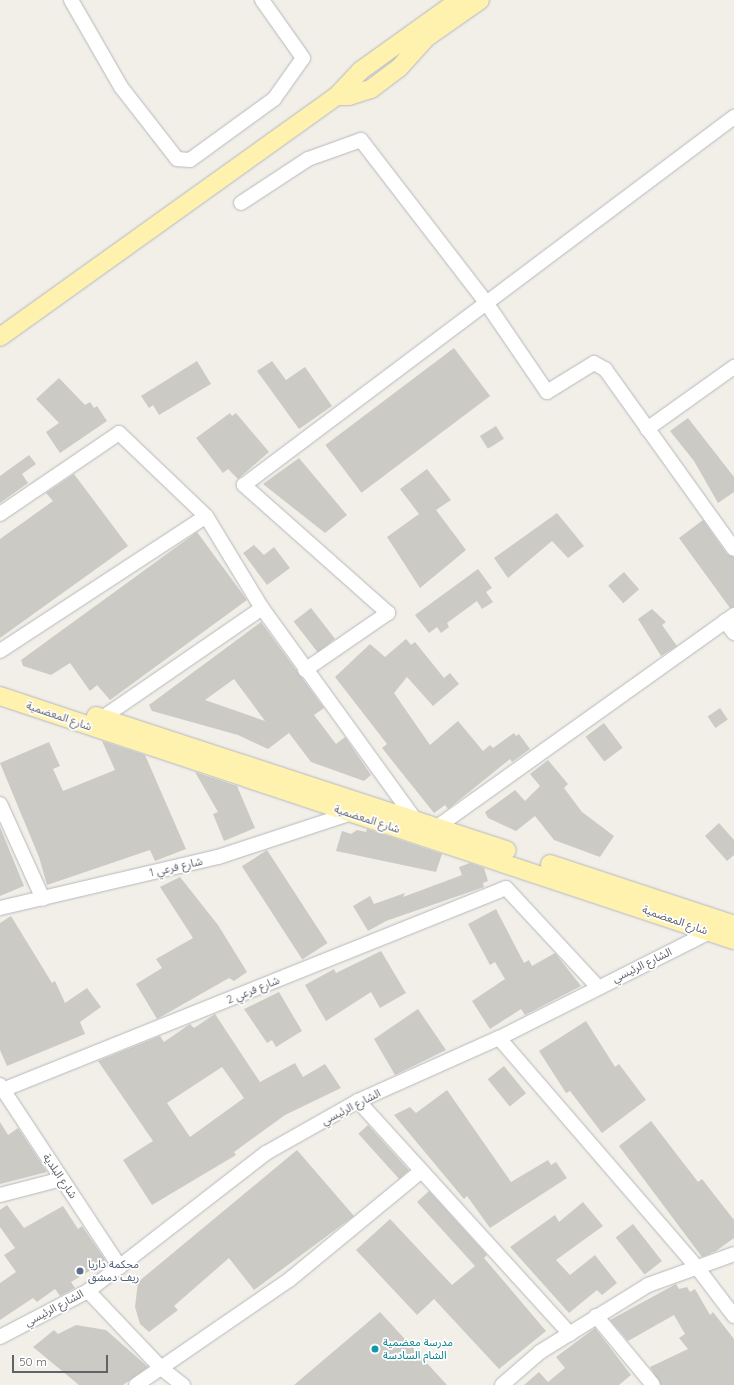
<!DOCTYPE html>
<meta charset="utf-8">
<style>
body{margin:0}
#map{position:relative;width:734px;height:1385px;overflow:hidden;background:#f1efe8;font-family:Quicksand,"Noto Sans Arabic",sans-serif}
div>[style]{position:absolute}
.building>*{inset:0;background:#cccac5;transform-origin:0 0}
.roads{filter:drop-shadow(0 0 1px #b5b8bc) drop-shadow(0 0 1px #b5b8bc)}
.minor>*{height:14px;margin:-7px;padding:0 7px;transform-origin:7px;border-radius:7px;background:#fff}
.major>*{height:18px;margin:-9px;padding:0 9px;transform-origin:9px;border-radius:9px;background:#fff2af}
.dots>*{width:11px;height:11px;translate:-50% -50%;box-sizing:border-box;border:2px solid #fff;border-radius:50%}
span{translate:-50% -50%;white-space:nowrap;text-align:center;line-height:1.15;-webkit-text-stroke:3.5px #fff;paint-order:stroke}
.street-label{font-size:11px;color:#5f6368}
.service-label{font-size:11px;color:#4e5e75}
.left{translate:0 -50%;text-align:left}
.culture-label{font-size:11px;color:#0d838f}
.scale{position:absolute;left:12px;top:1355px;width:96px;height:18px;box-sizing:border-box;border:2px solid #5f6368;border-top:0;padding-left:5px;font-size:12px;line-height:14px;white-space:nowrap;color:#5f6368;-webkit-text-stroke:3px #fff;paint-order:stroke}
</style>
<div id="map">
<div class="building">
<div style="left:454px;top:348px;width:60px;height:161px;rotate:53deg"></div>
<div style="clip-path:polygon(197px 361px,211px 384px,159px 415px,153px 405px,149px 408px,141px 396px)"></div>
<div style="clip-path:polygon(272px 361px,286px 380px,305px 367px,332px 406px,299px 429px,257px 371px)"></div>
<div style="clip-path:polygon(59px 378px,85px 405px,90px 402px,94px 408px,97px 406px,107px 421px,60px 453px,46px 432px,59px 423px,36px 399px)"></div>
<div style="clip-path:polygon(230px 413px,232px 416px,236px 413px,269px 452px,238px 479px,228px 469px,223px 473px,196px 438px)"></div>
<div style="clip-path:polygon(688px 418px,734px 477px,734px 492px,718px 503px,694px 461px,670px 431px)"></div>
<div style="left:496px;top:426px;width:15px;height:19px;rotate:58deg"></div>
<div style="clip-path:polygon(29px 455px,36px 464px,22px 474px,28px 483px,0 503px,0 476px)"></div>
<div style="clip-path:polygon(299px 458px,347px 515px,325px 533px,263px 484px)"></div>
<div style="clip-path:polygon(427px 469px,451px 500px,436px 510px,466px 550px,420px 588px,387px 537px,419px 514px,400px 489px)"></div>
<div style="clip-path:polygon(74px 474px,128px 546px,0 638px,0 539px,53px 501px,46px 493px)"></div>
<div style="clip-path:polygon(557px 513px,584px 546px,568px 558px,552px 541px,508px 578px,494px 558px)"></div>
<div style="clip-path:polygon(703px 520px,727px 554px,734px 557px,734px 607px,730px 608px,679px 538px)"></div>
<div style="clip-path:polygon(197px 532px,247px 600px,110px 700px,97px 685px,90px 691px,70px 663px,51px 675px,23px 666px,21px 660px)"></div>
<div style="clip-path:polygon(254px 545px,264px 555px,274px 547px,290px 568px,267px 585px,243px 553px)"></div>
<div style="clip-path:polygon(478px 569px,492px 588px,486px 592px,493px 602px,482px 609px,477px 601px,447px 623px,449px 627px,441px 633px,437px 627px,429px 633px,415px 615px)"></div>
<div style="left:624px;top:572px;width:23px;height:21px;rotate:49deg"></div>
<div style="left:311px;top:608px;width:39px;height:22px;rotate:52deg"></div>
<div style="clip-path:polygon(652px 609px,666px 622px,662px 625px,677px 646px,661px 656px,638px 619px)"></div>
<div style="clip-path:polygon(evenodd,261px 622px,324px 708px,314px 715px,336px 744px,345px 737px,371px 775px,364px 781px,311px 762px,289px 733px,268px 749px,238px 735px,152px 711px,149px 705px,261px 622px,234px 679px,265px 721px,205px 700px,234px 679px)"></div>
<div style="clip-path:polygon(406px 639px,411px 645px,415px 642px,444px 678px,450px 673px,459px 684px,433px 706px,407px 677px,394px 693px,430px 745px,458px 721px,483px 751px,490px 745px,493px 748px,514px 733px,516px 736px,519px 734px,530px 749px,512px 762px,510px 759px,448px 809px,445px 805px,434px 813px,382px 748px,387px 744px,335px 677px,370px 644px,385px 657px)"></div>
<div style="left:720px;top:708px;width:14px;height:15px;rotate:56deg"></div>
<div style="left:604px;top:723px;width:31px;height:23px;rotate:53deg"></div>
<div style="clip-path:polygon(102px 741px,145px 755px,186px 849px,155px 861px,150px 850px,47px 885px,39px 857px,0 763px,49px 742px,60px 766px,53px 769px,63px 791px,115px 770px)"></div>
<div style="clip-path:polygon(548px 760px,568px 784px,564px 788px,582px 812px,614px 836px,600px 857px,554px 840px,535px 816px,516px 831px,488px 818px,485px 812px,515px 790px,525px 801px,540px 786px,530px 774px)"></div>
<div style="clip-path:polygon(195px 772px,237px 786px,255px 828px,224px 841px,213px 814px,218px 812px)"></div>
<div style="clip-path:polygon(719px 823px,734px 840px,734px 855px,727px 861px,705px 836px)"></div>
<div style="clip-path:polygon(0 827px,24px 886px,0 896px)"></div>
<div style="clip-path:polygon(367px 829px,442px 854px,436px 872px,336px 851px,342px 831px,351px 834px,357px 830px,366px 832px)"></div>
<div style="left:267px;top:850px;width:111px;height:30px;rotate:57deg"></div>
<div style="clip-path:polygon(470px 863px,484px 868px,488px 881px,483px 883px,484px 887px,386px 921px,368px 931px,353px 906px,370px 896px,374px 904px,405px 893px,403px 897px,462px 875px,459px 867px)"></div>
<div style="clip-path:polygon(180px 877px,218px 925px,247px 972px,234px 981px,229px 978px,157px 1019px,136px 984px,162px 968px,156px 959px,193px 938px,160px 887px)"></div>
<div style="clip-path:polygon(496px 909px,524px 963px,529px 960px,532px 966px,555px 953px,581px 986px,525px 1015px,521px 1009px,490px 1029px,472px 1001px,505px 979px,495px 962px,490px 965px,468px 924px)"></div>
<div style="clip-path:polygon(11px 916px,52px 983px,55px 981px,65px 1003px,87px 988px,101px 1007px,80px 1022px,85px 1034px,7px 1066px,0 1050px,0 923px)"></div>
<div style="clip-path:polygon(381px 951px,406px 993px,380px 1008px,371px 992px,326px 1021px,305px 985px,334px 969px,336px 973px)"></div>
<div style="clip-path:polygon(279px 992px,302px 1031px,276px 1047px,272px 1040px,267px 1043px,244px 1009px)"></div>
<div style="clip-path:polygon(418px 1009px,446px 1050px,395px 1075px,374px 1039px)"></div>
<div style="clip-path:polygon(evenodd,215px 1014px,260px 1082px,295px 1063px,303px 1077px,325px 1064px,341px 1088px,285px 1115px,234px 1152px,236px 1155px,152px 1205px,123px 1160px,153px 1141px,98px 1061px,160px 1036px,164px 1042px,190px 1024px,194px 1028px,215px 1014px,222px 1067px,244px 1098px,190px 1137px,167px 1103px,222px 1067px)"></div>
<div style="clip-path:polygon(586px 1021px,615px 1067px,619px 1064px,646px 1100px,602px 1133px,570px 1091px,566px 1093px,539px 1051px)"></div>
<div style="left:504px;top:1066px;width:35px;height:21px;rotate:51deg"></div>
<div style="clip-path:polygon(447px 1090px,511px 1182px,548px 1160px,551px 1165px,556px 1162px,567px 1178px,490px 1228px,467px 1196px,464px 1199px,394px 1115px,410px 1107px,416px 1113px)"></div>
<div style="clip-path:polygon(651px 1121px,698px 1182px,702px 1179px,734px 1220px,734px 1238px,716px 1251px,702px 1257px,619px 1146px)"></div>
<div style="clip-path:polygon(0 1122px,8px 1135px,18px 1128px,47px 1172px,0 1184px)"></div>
<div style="left:368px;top:1125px;width:61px;height:13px;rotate:48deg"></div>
<div style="clip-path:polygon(297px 1150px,354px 1216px,254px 1290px,229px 1258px,174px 1306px,178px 1310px,149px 1332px,140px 1324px,135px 1307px,138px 1282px)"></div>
<div style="clip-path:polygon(429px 1191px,487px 1255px,484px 1258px,546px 1331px,499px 1369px,434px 1299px,417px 1315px,356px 1250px,390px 1219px,452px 1285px,475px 1266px,417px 1202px)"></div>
<div style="clip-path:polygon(583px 1202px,603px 1226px,556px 1260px,570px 1275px,595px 1255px,617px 1283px,602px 1295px,597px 1290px,569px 1313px,510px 1247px,555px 1215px,559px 1222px)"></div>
<div style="clip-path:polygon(7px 1205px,24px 1228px,63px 1206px,78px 1229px,82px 1226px,106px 1261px,71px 1282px,75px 1288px,60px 1296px,55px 1289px,37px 1302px,33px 1298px,0 1320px,0 1283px,16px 1272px,4px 1255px,15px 1248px,0 1227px,0 1210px)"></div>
<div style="left:633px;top:1224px;width:47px;height:22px;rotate:52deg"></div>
<div style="clip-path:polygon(676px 1284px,679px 1289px,687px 1287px,690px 1292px,695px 1289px,710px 1315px,713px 1312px,734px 1339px,734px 1385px,661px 1385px,650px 1367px,688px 1349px,679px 1338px,685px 1334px,674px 1315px,628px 1341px,610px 1320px)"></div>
<div style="clip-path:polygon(380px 1312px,447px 1385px,294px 1385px)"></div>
<div style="clip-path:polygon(76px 1325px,106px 1330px,148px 1367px,123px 1385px,79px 1385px,33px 1347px,54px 1330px,58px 1334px)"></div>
<div style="clip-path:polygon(595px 1328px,631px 1375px,619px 1385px,524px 1385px,539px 1372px,548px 1382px,565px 1368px,556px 1357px)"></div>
</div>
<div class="roads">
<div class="minor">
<div style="left:71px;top:0;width:100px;rotate:60.1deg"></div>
<div style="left:121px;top:87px;width:91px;rotate:52.1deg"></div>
<div style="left:177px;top:159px;width:13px;rotate:4deg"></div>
<div style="left:190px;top:160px;width:104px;rotate:-36deg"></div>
<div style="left:274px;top:99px;width:50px;rotate:-54.7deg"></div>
<div style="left:303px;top:58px;width:71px;rotate:-125.3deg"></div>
<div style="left:241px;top:203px;width:80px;rotate:-33.3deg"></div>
<div style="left:308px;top:159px;width:56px;rotate:-19.7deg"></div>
<div style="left:361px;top:140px;width:203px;rotate:52.4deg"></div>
<div style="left:485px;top:301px;width:110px;rotate:55.7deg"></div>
<div style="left:547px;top:392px;width:55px;rotate:-31.7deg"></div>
<div style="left:594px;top:363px;width:13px;rotate:29deg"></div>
<div style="left:605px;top:369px;width:221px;rotate:54.4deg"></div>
<div style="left:647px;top:429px;width:107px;rotate:-35.5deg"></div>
<div style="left:0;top:514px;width:144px;rotate:-34.2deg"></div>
<div style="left:119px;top:433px;width:120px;rotate:43.7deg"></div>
<div style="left:206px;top:516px;width:108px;rotate:58.7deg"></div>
<div style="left:262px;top:608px;width:259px;rotate:54.1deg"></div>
<div style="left:725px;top:621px;width:15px;rotate:53deg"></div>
<div style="left:0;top:651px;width:246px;rotate:-33.2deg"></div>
<div style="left:305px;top:670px;width:101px;rotate:-34.5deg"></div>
<div style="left:388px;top:613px;width:193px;rotate:-138.4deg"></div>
<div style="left:244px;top:485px;width:613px;rotate:-36.91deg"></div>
<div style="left:102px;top:718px;width:194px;rotate:-34.5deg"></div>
<div style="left:0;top:804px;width:104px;rotate:65.6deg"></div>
<div style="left:437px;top:827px;width:365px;rotate:-35.5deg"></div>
<div style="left:0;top:908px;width:224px;rotate:-13.2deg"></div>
<div style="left:218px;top:857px;width:138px;rotate:-18.2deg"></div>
<div style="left:499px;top:1038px;width:301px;rotate:49.2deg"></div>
<div style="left:696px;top:1266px;width:63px;rotate:52.8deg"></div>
<div style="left:0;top:1085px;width:218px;rotate:56.6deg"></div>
<div style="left:0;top:1091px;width:545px;rotate:-21.86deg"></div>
<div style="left:506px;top:888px;width:135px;rotate:47.1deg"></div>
<div style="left:358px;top:1101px;width:315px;rotate:47.7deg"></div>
<div style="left:0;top:1195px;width:64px;rotate:-14.5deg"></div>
<div style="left:88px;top:1291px;width:106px;rotate:46.5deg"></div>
<div style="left:161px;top:1368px;width:28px;rotate:38deg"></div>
<div style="left:596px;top:1316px;width:89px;rotate:50.4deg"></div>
<div style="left:0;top:1337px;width:99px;rotate:-27.6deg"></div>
<div style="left:88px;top:1291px;width:225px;rotate:-37.8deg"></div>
<div style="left:266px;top:1153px;width:106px;rotate:-29.5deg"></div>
<div style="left:358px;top:1101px;width:154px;rotate:-24.1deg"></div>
<div style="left:499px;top:1038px;width:241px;rotate:-26.7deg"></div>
<div style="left:136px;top:1385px;width:186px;rotate:-34.5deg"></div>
<div style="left:289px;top:1280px;width:171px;rotate:-39.5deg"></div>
<div style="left:502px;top:1385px;width:50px;rotate:-41deg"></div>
<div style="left:540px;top:1352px;width:127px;rotate:-31.8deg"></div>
<div style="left:648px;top:1285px;width:91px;rotate:-19.8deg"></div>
</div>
<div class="major">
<div style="left:337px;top:96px;width:12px"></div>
<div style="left:349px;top:96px;width:23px;rotate:-18deg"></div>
<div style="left:371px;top:89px;width:35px;rotate:-37deg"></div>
<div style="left:399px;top:68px;width:40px;rotate:-48deg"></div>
<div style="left:426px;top:38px;width:66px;rotate:-35.1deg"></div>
<div style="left:0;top:337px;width:414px;rotate:-35.6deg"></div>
<div style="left:337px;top:96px;width:34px;rotate:-47deg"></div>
<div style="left:360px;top:71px;width:122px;rotate:-35.6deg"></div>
<div style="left:0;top:696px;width:773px;rotate:18.39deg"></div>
<div style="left:96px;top:716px;width:432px;rotate:18.1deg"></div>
<div style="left:550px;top:864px;width:194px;rotate:18.3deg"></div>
</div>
</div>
<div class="dots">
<div style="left:80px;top:1271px;background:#5c6f8a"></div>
<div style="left:375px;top:1349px;background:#0f9aa8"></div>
</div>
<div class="street-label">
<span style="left:59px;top:716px;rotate:19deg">شارع المعضمية</span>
<span style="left:367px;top:819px;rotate:18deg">شارع المعضمية</span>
<span style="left:176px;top:867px;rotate:-13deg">شارع فرعي 1</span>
<span style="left:675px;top:920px;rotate:19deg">شارع المعضمية</span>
<span style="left:642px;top:965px;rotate:-26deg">الشارع الرئيسي</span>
<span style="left:253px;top:990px;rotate:-22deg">شارع فرعي 2</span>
<span style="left:351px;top:1107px;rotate:-27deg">الشارع الرئيسي</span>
<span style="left:60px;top:1176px;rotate:56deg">شارع البلدية</span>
<span style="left:54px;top:1308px;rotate:-28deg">الشارع الرئيسي</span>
</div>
<div class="service-label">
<span class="left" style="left:88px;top:1271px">محكمة داريا<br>ريف دمشق</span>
</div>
<div class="culture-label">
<span class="left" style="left:383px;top:1349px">مدرسة معضمية<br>الشام السادسة</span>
</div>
<div class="scale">50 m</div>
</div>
